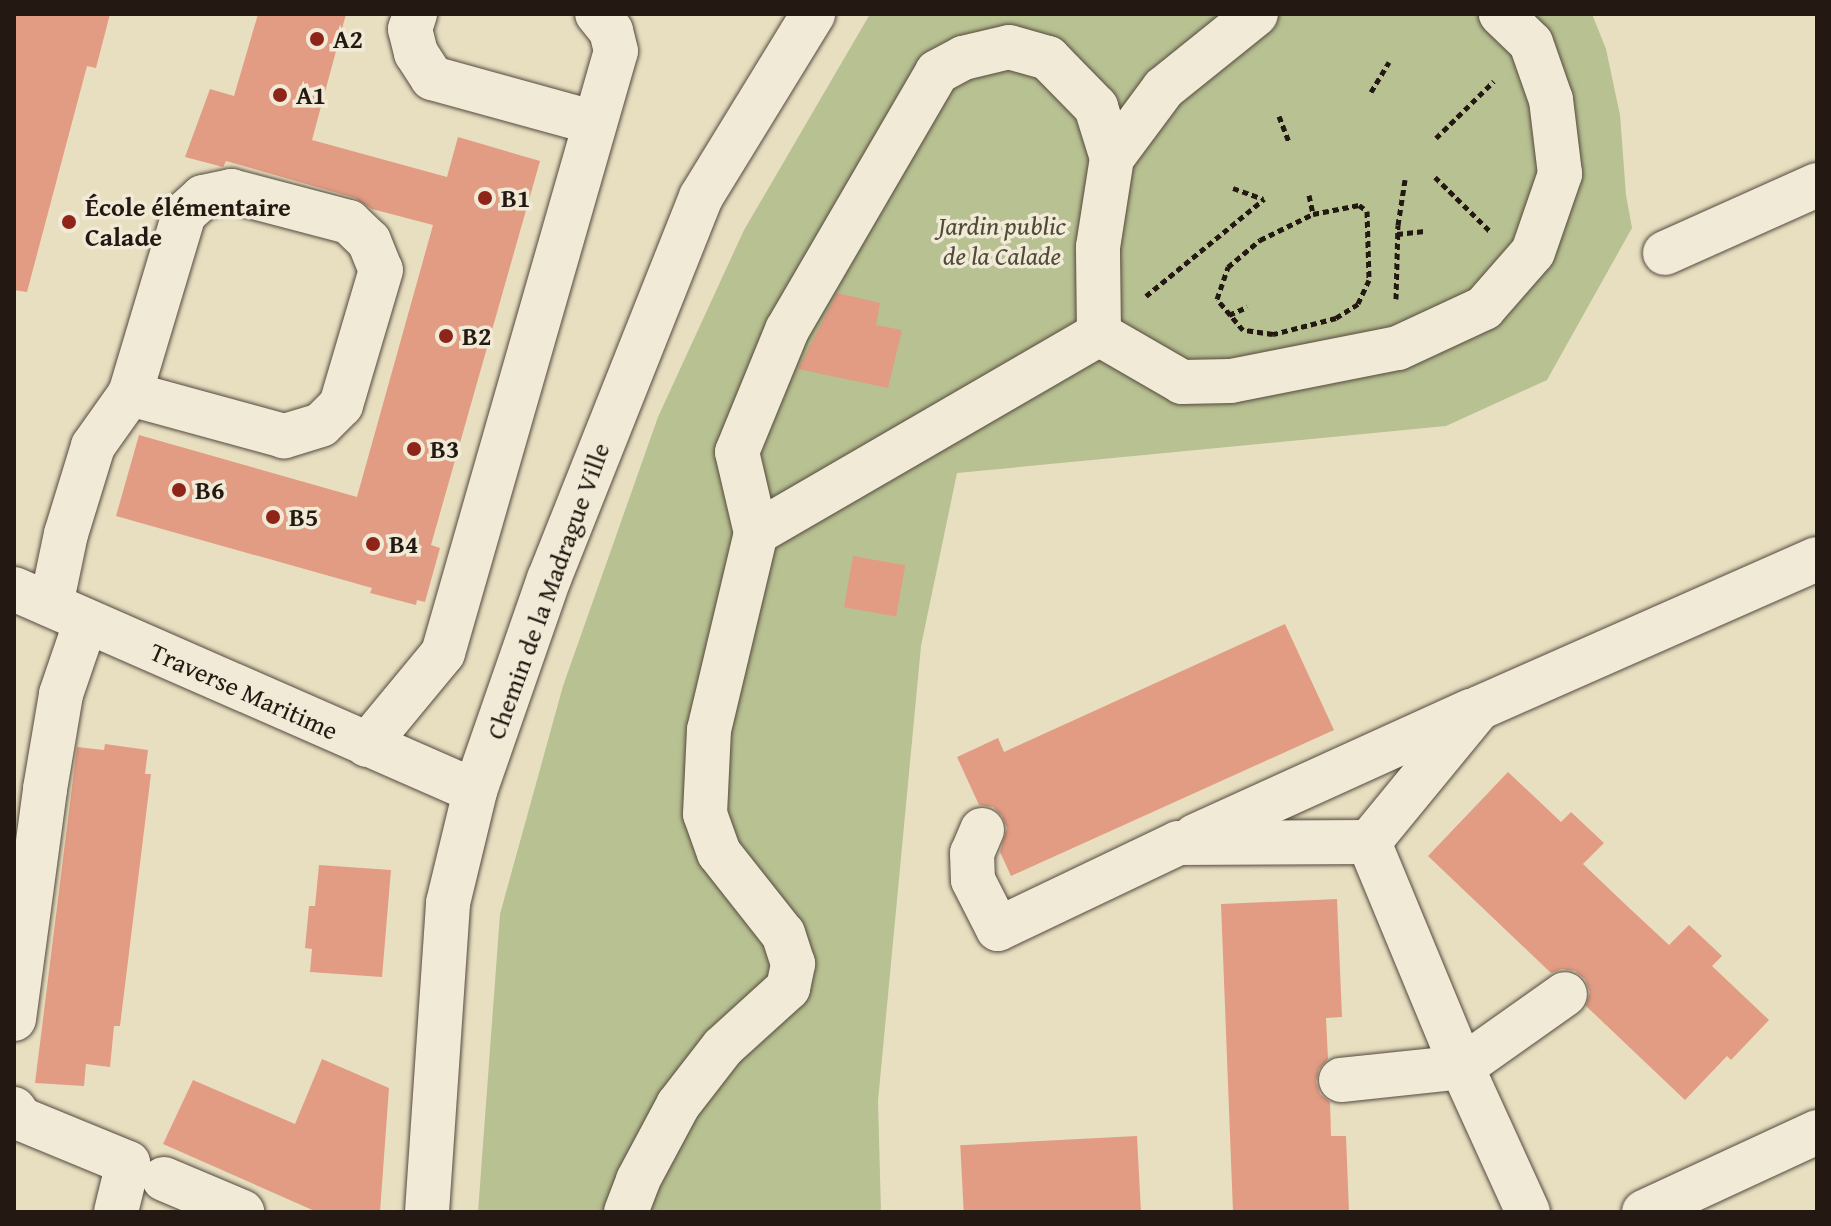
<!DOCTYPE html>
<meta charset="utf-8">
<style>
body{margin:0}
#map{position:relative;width:1831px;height:1226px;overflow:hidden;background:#e8dfc1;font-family:"Gentium Book Plus",serif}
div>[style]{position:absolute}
.green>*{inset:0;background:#b8c192}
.building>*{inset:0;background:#e29c83;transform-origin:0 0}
.path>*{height:5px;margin-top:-2.5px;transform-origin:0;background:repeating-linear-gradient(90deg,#241912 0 6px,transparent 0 10px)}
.roads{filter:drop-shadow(0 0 2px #554a3e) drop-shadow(0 0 2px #554a3e)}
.minor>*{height:44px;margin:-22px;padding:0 22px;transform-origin:22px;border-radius:22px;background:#f0ead7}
.dots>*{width:22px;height:22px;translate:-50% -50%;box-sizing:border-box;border:4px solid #f0ead7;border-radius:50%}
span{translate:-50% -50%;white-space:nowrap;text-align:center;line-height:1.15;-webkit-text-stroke:7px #f0ead7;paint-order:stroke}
.poi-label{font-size:26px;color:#241912;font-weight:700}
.left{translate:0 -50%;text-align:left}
.park-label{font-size:26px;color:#504b38;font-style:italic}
.street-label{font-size:26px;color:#241912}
.frame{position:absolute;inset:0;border:16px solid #241912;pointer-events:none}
</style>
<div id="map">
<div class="green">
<div style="clip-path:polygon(870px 14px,1592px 14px,1606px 49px,1620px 115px,1626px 195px,1632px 228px,1547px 380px,1446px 426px,957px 473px,921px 646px,878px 1101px,881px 1212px,478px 1212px,500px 914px,563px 686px,658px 417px,744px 230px)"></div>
</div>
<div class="building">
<div style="clip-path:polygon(14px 14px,110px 14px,96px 68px,87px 66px,27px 292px,14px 290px)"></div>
<div style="clip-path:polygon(258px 14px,346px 14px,312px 140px,447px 177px,458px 137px,540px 161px,431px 545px,440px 548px,425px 602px,417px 600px,416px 605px,370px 593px,372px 588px,116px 516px,139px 435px,357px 497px,433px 225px,372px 209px,355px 198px,226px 161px,223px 167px,185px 157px,210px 89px,234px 96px)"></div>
<div style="clip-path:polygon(837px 293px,880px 303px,876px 325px,902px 330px,888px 388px,798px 369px)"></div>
<div style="left:853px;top:556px;width:53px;height:52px;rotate:10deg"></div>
<div style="clip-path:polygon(1285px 624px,1334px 730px,1011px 876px,1000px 852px,1007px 828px,1002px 816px,993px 807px,979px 805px,957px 757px,998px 738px,1004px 752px)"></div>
<div style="clip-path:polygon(105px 744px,148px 750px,145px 774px,151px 774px,120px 1026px,114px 1026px,110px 1067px,86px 1064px,84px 1086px,35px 1083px,77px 747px,104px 750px)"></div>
<div style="clip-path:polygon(1508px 772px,1561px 822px,1571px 812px,1604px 843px,1583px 864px,1626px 905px,1669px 945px,1689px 925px,1722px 956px,1712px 966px,1769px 1020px,1731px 1060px,1727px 1056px,1685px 1100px,1586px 1006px,1590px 992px,1585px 979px,1575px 971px,1562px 969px,1551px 973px,1428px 856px)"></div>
<div style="clip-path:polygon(319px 865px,391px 870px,382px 977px,310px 972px,312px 949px,305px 948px,309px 906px,315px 906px)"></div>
<div style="clip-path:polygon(1337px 899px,1342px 1017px,1326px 1018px,1328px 1059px,1319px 1069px,1316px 1082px,1320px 1094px,1330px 1102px,1331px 1136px,1346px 1136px,1349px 1212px,1233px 1212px,1221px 904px)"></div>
<div style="clip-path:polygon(322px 1059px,389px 1088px,380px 1212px,317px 1212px,163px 1144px,193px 1080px,295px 1124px)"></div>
<div style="left:1137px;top:1136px;width:76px;height:177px;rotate:87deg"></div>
</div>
<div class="path">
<div style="left:1371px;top:92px;width:35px;rotate:-59deg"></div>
<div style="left:1279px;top:116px;width:28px;rotate:69deg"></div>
<div style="left:1436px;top:138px;width:81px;rotate:-44.5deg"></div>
<div style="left:1435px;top:177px;width:78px;rotate:44.5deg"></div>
<div style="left:1233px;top:188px;width:32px;rotate:20deg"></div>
<div style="left:1309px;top:195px;width:19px;rotate:78deg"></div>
<div style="left:1359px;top:205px;width:10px;rotate:37deg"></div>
<div style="left:1367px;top:211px;width:69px;rotate:88.3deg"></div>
<div style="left:1369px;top:280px;width:26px;rotate:115deg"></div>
<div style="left:1358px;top:304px;width:26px;rotate:148deg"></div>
<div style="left:1336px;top:318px;width:65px;rotate:165.7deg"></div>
<div style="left:1273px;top:334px;width:30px;rotate:-172deg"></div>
<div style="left:1243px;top:330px;width:40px;rotate:-130deg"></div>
<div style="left:1217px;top:299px;width:34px;rotate:-71deg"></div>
<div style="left:1228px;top:267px;width:42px;rotate:-40.2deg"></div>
<div style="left:1260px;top:240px;width:59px;rotate:-26.1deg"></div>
<div style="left:1313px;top:214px;width:47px;rotate:-11.1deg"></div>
<div style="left:1397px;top:234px;width:28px;rotate:-6deg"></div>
<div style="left:1146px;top:296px;width:153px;rotate:-39.4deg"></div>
<div style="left:1396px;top:299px;width:74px;rotate:-88.5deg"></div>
<div style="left:1398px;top:225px;width:46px;rotate:-81.2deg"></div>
<div style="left:1229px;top:315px;width:20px;rotate:-24deg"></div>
</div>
<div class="roads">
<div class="minor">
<div style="left:415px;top:14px;width:16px;rotate:108deg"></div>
<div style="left:410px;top:29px;width:25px;rotate:76deg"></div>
<div style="left:416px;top:53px;width:30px;rotate:57deg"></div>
<div style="left:432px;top:78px;width:169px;rotate:15.4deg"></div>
<div style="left:1665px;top:253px;width:167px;rotate:-24.1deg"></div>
<div style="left:1099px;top:334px;width:96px;rotate:30deg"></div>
<div style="left:1182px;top:382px;width:49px;rotate:-1.2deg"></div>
<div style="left:1231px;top:381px;width:170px;rotate:-11.2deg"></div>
<div style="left:1398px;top:348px;width:95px;rotate:-24.9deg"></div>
<div style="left:1484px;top:308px;width:74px;rotate:-48.8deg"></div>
<div style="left:1533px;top:252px;width:83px;rotate:-70.9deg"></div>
<div style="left:1560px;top:174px;width:75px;rotate:-96.9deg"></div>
<div style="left:1551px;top:100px;width:60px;rotate:-109.3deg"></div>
<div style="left:1531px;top:43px;width:42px;rotate:-136deg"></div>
<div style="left:1099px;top:334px;width:87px;rotate:-90.7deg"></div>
<div style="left:1098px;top:247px;width:90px;rotate:-81.1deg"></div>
<div style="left:1112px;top:158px;width:87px;rotate:-53.4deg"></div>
<div style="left:1164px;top:88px;width:118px;rotate:-38.8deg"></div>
<div style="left:756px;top:533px;width:83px;rotate:-103.2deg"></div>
<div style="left:737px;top:452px;width:132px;rotate:-67.7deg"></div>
<div style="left:787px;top:330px;width:298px;rotate:-59.8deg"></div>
<div style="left:937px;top:72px;width:30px;rotate:-28deg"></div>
<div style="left:963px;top:58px;width:47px;rotate:-13.4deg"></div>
<div style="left:1009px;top:47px;width:41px;rotate:15.8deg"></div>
<div style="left:1048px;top:58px;width:69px;rotate:45.6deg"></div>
<div style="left:1096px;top:107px;width:53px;rotate:72.6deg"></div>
<div style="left:14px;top:589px;width:503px;rotate:23.66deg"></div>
<div style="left:51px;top:605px;width:73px;rotate:-78.1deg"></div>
<div style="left:66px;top:534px;width:92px;rotate:-72.9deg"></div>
<div style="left:93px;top:446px;width:64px;rotate:-54.6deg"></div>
<div style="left:130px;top:394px;width:188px;rotate:-73.3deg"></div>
<div style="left:184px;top:214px;width:25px;rotate:-42deg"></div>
<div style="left:203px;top:197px;width:29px;rotate:-12deg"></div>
<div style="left:231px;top:191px;width:122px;rotate:14.7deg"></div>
<div style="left:349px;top:222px;width:28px;rotate:44deg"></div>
<div style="left:369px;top:241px;width:31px;rotate:68deg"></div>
<div style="left:381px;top:270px;width:141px;rotate:106.5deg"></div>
<div style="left:341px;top:405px;width:28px;rotate:135deg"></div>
<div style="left:321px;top:425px;width:39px;rotate:163deg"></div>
<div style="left:284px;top:436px;width:160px;rotate:-164.7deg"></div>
<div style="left:367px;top:745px;width:119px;rotate:-50.4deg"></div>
<div style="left:443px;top:653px;width:626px;rotate:-73.97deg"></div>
<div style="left:616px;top:51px;width:21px;rotate:-104deg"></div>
<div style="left:611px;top:31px;width:22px;rotate:-129deg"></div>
<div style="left:982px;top:830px;width:25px;rotate:113deg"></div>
<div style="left:972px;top:853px;width:27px;rotate:88deg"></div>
<div style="left:973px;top:880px;width:55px;rotate:63deg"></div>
<div style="left:998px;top:929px;width:199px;rotate:-25.5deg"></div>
<div style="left:1178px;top:843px;width:191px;rotate:-0.3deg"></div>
<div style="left:1195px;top:836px;width:303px;rotate:-24.4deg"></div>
<div style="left:14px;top:1019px;width:232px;rotate:-82.3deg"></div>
<div style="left:45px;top:789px;width:96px;rotate:-80.4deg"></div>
<div style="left:61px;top:694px;width:77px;rotate:-71.1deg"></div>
<div style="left:1341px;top:1080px;width:122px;rotate:-6.1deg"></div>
<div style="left:1462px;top:1067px;width:126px;rotate:-35.3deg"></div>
<div style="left:14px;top:1109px;width:12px;rotate:55deg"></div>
<div style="left:21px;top:1119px;width:116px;rotate:22.4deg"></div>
<div style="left:128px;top:1163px;width:50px;rotate:103.8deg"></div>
<div style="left:164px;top:1179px;width:85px;rotate:22.9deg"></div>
<div style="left:427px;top:1212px;width:310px;rotate:-86.1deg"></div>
<div style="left:448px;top:903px;width:115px;rotate:-76.4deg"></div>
<div style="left:475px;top:791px;width:225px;rotate:-70.8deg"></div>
<div style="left:549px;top:579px;width:411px;rotate:-68.3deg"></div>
<div style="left:701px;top:197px;width:215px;rotate:-58.5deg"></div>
<div style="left:626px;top:1212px;width:34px;rotate:-69deg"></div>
<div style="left:638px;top:1180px;width:85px;rotate:-61.9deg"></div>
<div style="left:678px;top:1105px;width:73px;rotate:-52.2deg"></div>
<div style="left:723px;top:1047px;width:88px;rotate:-42.2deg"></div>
<div style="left:788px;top:988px;width:25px;rotate:-78deg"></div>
<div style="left:793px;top:964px;width:32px;rotate:-108deg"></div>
<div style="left:783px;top:934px;width:103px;rotate:-128.3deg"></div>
<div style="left:719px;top:853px;width:41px;rotate:-109.7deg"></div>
<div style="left:705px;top:814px;width:84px;rotate:-87.3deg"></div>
<div style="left:709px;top:730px;width:203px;rotate:-76.6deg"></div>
<div style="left:756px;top:533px;width:397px;rotate:-30.1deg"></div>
<div style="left:1528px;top:1212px;width:159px;rotate:-114.5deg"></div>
<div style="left:1462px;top:1067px;width:243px;rotate:-112.5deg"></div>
<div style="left:1369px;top:842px;width:173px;rotate:-50.6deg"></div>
<div style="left:1479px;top:708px;width:369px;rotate:-23.8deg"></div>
<div style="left:1644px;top:1212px;width:191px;rotate:-24.8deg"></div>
</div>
</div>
<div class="dots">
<div style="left:317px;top:39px;background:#8f2418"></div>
<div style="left:280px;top:95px;background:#8f2418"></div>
<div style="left:485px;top:198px;background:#8f2418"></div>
<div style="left:69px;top:222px;background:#8f2418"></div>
<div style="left:446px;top:336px;background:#8f2418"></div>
<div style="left:414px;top:449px;background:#8f2418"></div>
<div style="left:179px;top:490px;background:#8f2418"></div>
<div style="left:273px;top:517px;background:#8f2418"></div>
<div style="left:373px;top:544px;background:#8f2418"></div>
</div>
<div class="poi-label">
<span class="left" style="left:333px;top:39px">A2</span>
<span class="left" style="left:296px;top:95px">A1</span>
<span class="left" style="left:501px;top:198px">B1</span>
<span class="left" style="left:85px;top:222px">École élémentaire<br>Calade</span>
<span class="left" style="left:462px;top:336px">B2</span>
<span class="left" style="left:430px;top:449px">B3</span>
<span class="left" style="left:195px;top:490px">B6</span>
<span class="left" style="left:289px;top:517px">B5</span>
<span class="left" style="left:389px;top:544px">B4</span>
</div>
<div class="park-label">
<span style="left:1002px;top:241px">Jardin public<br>de la Calade</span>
</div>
<div class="street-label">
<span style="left:548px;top:591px;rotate:-70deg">Chemin de la Madrague Ville</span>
<span style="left:244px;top:691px;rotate:24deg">Traverse Maritime</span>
</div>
<div class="frame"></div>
</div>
